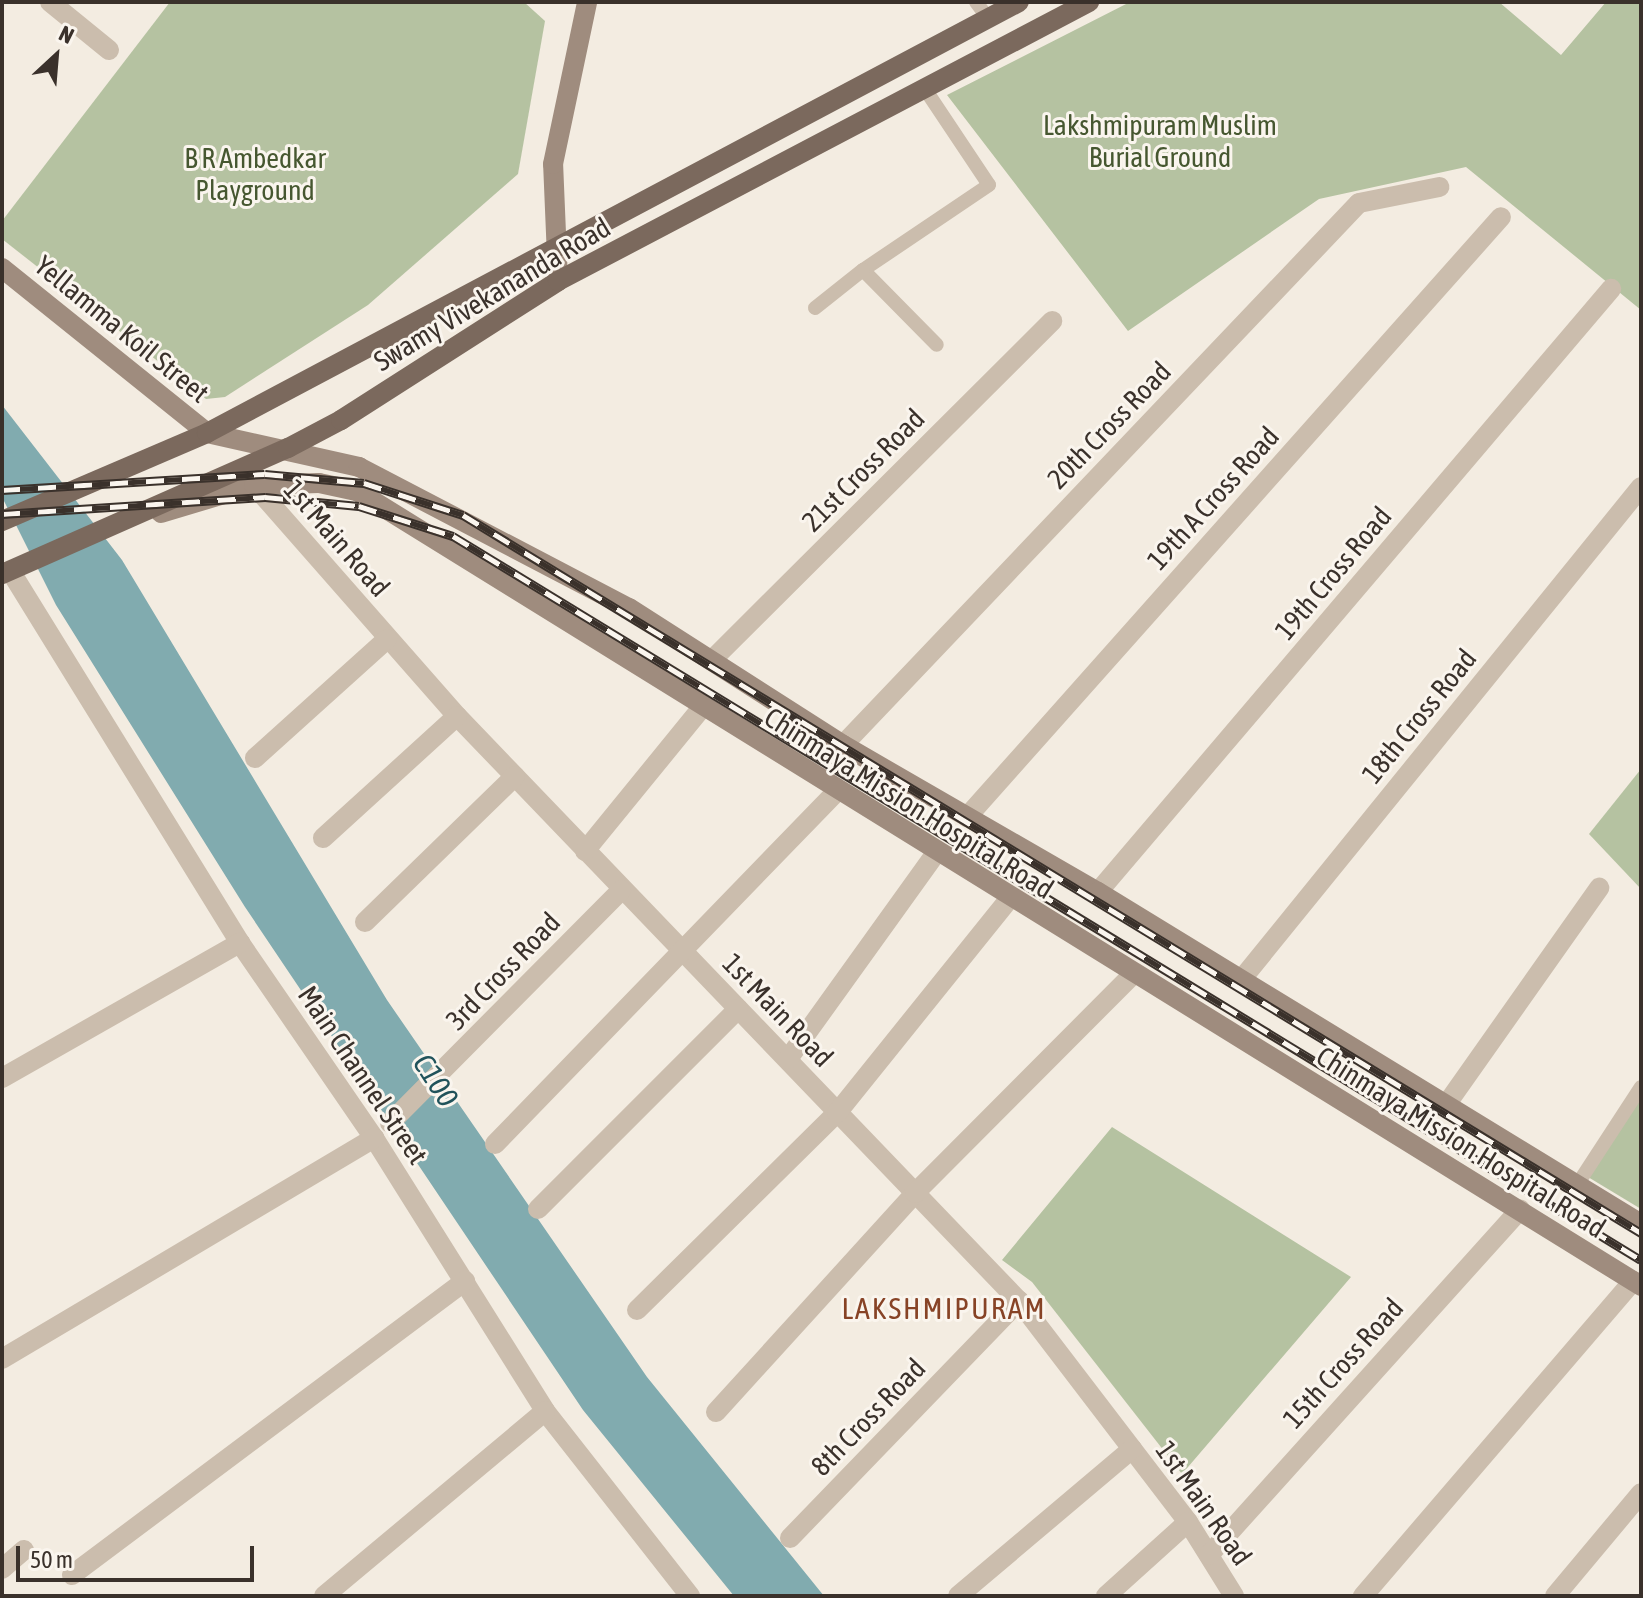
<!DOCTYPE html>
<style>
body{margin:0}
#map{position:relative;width:1643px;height:1598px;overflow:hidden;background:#f3ece1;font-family:"Asap Condensed",sans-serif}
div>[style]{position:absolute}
.green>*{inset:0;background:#b5c2a1}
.water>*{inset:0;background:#81abaf}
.lane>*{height:14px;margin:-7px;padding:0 7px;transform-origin:7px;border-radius:7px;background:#cbbdad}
.street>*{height:20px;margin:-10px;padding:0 10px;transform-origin:10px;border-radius:10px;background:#cbbdad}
.secondary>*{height:20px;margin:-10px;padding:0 10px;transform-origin:10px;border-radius:10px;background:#9f8c7e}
.primary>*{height:20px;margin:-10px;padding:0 10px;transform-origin:10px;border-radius:10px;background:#7b695d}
.rail>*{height:9px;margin-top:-4.5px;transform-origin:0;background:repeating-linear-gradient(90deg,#faf5ee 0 18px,#3a312b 0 36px);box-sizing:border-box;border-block:2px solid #3a312b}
span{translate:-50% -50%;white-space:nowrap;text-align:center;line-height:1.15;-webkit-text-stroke:6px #faf5ee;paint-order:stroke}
.park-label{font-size:28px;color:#465730}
.street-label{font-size:28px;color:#3a312b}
.water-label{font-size:30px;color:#21535b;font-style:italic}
.neighbourhood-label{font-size:30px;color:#874326;letter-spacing:2px}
.frame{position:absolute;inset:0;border:4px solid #3a312b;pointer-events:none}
.north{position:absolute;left:16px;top:16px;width:80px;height:80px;-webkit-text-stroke:6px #faf5ee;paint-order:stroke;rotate:26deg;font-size:22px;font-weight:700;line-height:32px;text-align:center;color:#3a312b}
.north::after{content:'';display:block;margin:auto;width:28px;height:36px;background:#3a312b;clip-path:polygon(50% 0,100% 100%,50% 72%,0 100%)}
.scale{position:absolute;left:16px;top:1546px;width:238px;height:36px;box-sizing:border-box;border:4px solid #3a312b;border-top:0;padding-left:10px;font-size:24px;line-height:28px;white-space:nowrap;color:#3a312b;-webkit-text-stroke:6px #faf5ee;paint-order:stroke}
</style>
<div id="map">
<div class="green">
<div style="clip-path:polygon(170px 2px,524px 2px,545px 21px,518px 174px,368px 305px,225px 397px,206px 399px,2px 239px,2px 221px)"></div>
<div style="clip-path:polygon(1130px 2px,1499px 2px,1561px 55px,1606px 2px,1641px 2px,1641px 310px,1466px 167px,1319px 199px,1128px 331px,947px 95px)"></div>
<div style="clip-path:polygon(1641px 769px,1641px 889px,1589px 834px)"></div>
<div style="clip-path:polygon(1641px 1098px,1641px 1209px,1588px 1177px)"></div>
<div style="clip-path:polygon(1112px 1127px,1351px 1277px,1182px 1474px,1032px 1282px,1002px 1260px)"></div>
</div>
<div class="water">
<div style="clip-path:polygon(2px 405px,122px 560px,387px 1000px,647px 1377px,824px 1596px,734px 1596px,583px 1410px,245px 907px,56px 605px,2px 497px)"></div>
</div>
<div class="lane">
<div style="left:976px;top:2px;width:20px;rotate:53deg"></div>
<div style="left:925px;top:89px;width:115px;rotate:56.3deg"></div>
<div style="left:989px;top:185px;width:152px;rotate:146deg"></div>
<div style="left:863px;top:270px;width:105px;rotate:45.4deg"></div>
<div style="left:815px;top:308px;width:61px;rotate:-38.4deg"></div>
<div style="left:1577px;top:1185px;width:117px;rotate:-56.9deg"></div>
</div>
<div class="street">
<div style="left:50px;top:2px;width:76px;rotate:39.1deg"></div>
<div style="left:254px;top:485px;width:308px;rotate:48.7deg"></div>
<div style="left:457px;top:716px;width:811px;rotate:46.15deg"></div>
<div style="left:1019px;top:1301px;width:278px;rotate:52.6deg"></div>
<div style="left:1188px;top:1522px;width:87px;rotate:58.1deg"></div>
<div style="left:11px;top:572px;width:436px;rotate:58.3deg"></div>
<div style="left:240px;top:943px;width:237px;rotate:55.5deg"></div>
<div style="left:374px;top:1138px;width:322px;rotate:57.9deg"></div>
<div style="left:545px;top:1411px;width:235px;rotate:51.9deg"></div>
<div style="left:713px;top:659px;width:479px;rotate:-44.9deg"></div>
<div style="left:843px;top:745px;width:748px;rotate:-46.41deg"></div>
<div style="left:1359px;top:203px;width:82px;rotate:-11.3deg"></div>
<div style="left:255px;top:758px;width:178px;rotate:-42deg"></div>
<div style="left:967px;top:817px;width:803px;rotate:-48.33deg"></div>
<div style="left:323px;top:838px;width:181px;rotate:-42.3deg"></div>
<div style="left:585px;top:851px;width:183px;rotate:-50.8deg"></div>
<div style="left:1098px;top:892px;width:792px;rotate:-49.61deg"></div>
<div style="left:365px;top:922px;width:209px;rotate:-44.2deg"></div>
<div style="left:1241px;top:980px;width:635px;rotate:-50.95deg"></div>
<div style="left:788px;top:1059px;width:255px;rotate:-54.3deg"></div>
<div style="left:2px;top:1078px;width:274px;rotate:-29.6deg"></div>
<div style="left:1446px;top:1105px;width:266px;rotate:-54.8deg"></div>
<div style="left:390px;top:1123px;width:328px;rotate:-45.2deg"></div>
<div style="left:495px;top:1144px;width:493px;rotate:-45.9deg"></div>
<div style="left:538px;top:1209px;width:283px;rotate:-45deg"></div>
<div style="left:637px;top:1310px;width:281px;rotate:-44.6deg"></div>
<div style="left:837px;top:1113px;width:276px;rotate:-51.2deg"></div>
<div style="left:2px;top:1359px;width:433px;rotate:-30.7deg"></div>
<div style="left:716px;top:1412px;width:296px;rotate:-47.7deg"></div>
<div style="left:915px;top:1193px;width:309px;rotate:-45.1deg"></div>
<div style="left:790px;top:1538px;width:330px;rotate:-46deg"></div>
<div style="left:1209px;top:1555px;width:465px;rotate:-48deg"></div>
<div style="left:2px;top:1569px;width:29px;rotate:-41deg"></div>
<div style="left:72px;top:1575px;width:491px;rotate:-36.8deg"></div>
<div style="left:324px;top:1596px;width:288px;rotate:-39.9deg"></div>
<div style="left:958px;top:1596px;width:228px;rotate:-40.2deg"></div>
<div style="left:1106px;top:1596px;width:110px;rotate:-42.1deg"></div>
<div style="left:1363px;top:1596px;width:415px;rotate:-49.4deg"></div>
<div style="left:1555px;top:1596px;width:134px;rotate:-50.1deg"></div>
</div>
<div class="secondary">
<div style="left:2px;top:268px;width:263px;rotate:38.8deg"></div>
<div style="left:207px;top:433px;width:156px;rotate:12.6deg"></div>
<div style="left:359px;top:467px;width:305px;rotate:27.6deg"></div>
<div style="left:629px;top:608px;width:254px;rotate:32.6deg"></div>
<div style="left:843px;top:745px;width:294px;rotate:30deg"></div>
<div style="left:1098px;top:892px;width:636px;rotate:31.44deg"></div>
<div style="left:558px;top:281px;width:117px;rotate:-92.4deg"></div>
<div style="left:553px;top:164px;width:166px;rotate:-78.1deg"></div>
<div style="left:161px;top:513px;width:97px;rotate:-16.8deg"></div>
<div style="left:254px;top:485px;width:65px;rotate:-1.8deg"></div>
<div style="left:319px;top:483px;width:39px;rotate:12deg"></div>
<div style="left:357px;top:491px;width:1510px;rotate:31.76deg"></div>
</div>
<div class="primary">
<div style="left:2px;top:521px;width:223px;rotate:-23.2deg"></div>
<div style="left:207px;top:433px;width:919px;rotate:-27.96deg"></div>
<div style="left:2px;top:574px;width:313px;rotate:-23.8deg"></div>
<div style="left:288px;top:448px;width:60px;rotate:-27.8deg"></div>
<div style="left:341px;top:420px;width:258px;rotate:-32.6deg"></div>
<div style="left:558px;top:281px;width:600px;rotate:-27.72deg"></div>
</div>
<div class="rail">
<div style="left:2px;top:490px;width:263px;rotate:-3.5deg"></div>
<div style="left:265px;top:474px;width:99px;rotate:5.2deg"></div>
<div style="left:364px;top:483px;width:104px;rotate:17.9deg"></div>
<div style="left:463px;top:515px;width:1380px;rotate:31.36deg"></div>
<div style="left:2px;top:514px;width:264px;rotate:-3.7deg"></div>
<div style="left:265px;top:497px;width:94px;rotate:5.5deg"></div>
<div style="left:359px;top:506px;width:99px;rotate:17.7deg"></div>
<div style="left:453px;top:536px;width:1391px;rotate:31.36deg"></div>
</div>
<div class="park-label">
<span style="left:1160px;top:141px">Lakshmipuram Muslim<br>Burial Ground</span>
<span style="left:255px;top:174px">B R Ambedkar<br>Playground</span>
</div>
<div class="street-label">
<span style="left:492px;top:294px;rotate:-31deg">Swamy Vivekananda Road</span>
<span style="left:122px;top:329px;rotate:39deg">Yellamma Koil Street</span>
<span style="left:1109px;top:425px;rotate:-46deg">20th Cross Road</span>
<span style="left:863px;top:470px;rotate:-45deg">21st Cross Road</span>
<span style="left:1213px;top:498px;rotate:-48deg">19th A Cross Road</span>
<span style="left:337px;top:538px;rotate:49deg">1st Main Road</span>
<span style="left:1333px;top:573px;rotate:-50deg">19th Cross Road</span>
<span style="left:1419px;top:716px;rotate:-51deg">18th Cross Road</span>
<span style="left:909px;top:803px;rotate:32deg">Chinmaya Mission Hospital Road</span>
<span style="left:503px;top:971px;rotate:-46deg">3rd Cross Road</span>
<span style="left:778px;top:1010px;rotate:46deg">1st Main Road</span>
<span style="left:363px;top:1075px;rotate:56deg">Main Channel Street</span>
<span style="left:1461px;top:1142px;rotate:32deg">Chinmaya Mission Hospital Road</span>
<span style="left:1343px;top:1363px;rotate:-48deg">15th Cross Road</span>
<span style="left:868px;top:1417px;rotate:-46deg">8th Cross Road</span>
<span style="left:1204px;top:1503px;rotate:55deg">1st Main Road</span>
</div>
<div class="water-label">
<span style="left:436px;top:1080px;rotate:57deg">C100</span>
</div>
<div class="neighbourhood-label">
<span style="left:944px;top:1308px">LAKSHMIPURAM</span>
</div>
<div class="frame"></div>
<div class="north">N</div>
<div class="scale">50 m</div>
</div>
